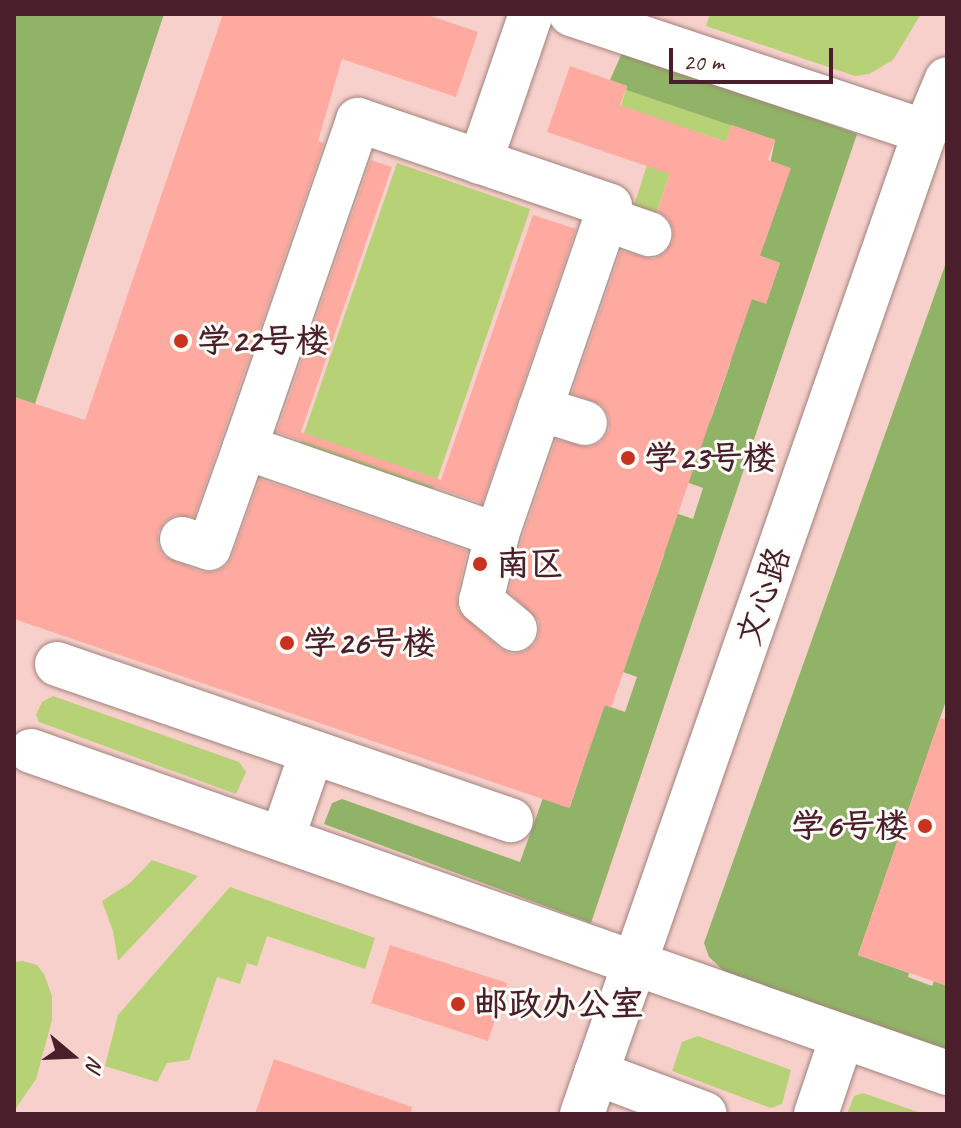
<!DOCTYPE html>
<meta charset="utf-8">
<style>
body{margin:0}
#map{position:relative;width:961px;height:1128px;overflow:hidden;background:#f7e4cd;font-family:Caveat,"LXGW WenKai TC",sans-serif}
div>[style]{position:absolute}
.built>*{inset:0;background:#f7d0cb;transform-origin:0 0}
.green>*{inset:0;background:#b7d176;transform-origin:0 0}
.forest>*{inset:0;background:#91b367}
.building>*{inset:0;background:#feaaa0;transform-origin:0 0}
.roads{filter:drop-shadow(0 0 2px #a0827c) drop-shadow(0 0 2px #a0827c)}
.minor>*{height:44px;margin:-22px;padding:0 22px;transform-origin:22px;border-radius:22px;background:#fff}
.dots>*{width:22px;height:22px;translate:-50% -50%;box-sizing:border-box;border:4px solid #fdfcf7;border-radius:50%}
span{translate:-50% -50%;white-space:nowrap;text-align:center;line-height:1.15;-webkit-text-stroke:6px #fdfcf7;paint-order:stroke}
.poi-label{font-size:34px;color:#4a1f2b;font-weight:700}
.left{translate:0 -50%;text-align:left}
.right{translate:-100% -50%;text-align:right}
.street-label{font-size:34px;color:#4a1f2b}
.frame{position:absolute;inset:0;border:16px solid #4a1f2b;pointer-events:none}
.north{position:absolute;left:32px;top:1016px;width:80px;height:80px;-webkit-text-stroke:6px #fdfcf7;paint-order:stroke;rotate:109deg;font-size:22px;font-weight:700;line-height:32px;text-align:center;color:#4a1f2b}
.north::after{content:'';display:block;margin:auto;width:28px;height:36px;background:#4a1f2b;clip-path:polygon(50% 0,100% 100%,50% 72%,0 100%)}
.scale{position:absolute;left:669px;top:48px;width:164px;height:36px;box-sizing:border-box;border:4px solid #4a1f2b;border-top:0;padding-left:10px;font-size:24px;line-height:28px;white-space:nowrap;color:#4a1f2b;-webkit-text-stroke:6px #fdfcf7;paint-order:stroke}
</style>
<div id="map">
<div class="built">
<div style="left:14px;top:14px;width:933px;height:1100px"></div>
</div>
<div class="green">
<div style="clip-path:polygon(710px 14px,921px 14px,893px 60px,869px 74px,855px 76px,706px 26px)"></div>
<div style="clip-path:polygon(626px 90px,732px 125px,726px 142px,686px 128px,653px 222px,631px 215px,647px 165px,606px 152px)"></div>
<div style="left:397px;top:163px;width:141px;height:309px;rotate:19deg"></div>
<div style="clip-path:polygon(53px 696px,239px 762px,246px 772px,236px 794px,39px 722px,36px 715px,42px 702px)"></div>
<div style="clip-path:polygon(152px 860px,198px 876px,118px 961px,113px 931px,102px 901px,130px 883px)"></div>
<div style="clip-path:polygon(230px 887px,375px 938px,365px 969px,267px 936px,257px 966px,247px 963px,240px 984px,217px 977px,189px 1060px,167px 1063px,157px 1082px,105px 1066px,118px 1015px)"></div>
<div style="clip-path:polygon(23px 961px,37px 965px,44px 974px,52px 996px,52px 1020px,36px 1079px,14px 1111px,14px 962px)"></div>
<div style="clip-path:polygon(698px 1036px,791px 1070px,782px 1104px,771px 1108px,672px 1071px,682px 1042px)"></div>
<div style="clip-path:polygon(863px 1093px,924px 1114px,847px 1114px,854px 1096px)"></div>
</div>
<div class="forest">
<div style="clip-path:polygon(14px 14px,164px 14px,35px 404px,14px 397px)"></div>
<div style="clip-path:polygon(622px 53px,634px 54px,857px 134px,591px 923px,324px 824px,332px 803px,342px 799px,520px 862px,543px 798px,570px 807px,584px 764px,596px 702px,625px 712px,637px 677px,609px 667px,643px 615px,664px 555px,664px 509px,693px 519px,703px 488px,675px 478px,711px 419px,730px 364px,738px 294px,766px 303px,780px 263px,752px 253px,775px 140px,626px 90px,627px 86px,610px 80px)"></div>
<div style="clip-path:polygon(947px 260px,947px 698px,858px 955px,909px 973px,908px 977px,932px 986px,934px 981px,947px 986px,947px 1049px,727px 974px,709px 957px,704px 943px)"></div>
</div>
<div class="building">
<div style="clip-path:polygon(223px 14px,425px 14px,478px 32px,456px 97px,342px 59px,318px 141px,324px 143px,194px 517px,176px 515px,165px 521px,158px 532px,158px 545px,164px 556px,201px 572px,215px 572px,226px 566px,232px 557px,260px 479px,467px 551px,457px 595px,458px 610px,499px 648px,512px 654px,524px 652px,535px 644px,539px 634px,539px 621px,509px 592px,521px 542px,556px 440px,590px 447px,601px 442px,609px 430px,609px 417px,603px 406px,572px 393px,621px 251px,653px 259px,665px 253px,673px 241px,673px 229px,668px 218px,657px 211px,670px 174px,547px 132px,570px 66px,627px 86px,620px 105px,726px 142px,732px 125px,775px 140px,768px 160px,791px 168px,760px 256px,780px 263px,766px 304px,752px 299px,611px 708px,605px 705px,569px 808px,14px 619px,14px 397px,85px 420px)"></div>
<div style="clip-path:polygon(371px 160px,392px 167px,301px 432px,441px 480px,533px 215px,576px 229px,482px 503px,277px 432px)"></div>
<div style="clip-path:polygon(940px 718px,947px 720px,947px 986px,858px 955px)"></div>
<div style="left:390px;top:945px;width:123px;height:61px;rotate:18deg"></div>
<div style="clip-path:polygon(274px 1059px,412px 1107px,411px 1114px,255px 1114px)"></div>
</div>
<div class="roads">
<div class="minor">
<div style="left:571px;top:14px;width:373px;rotate:18.4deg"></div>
<div style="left:358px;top:120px;width:266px;rotate:18.8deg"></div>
<div style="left:610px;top:206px;width:348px;rotate:109deg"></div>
<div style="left:497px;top:535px;width:267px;rotate:-160.8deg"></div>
<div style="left:245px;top:447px;width:346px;rotate:-70.9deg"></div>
<div style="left:480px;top:162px;width:157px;rotate:-71deg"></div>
<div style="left:606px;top:219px;width:46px;rotate:19.2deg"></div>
<div style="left:540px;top:409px;width:47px;rotate:17.3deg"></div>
<div style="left:497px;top:535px;width:68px;rotate:103.6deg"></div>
<div style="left:481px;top:601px;width:44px;rotate:39.5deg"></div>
<div style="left:182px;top:539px;width:28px;rotate:18deg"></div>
<div style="left:209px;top:548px;width:107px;rotate:-70.4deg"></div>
<div style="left:57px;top:664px;width:480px;rotate:19deg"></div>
<div style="left:31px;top:751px;width:971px;rotate:19.37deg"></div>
<div style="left:282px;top:839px;width:92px;rotate:-71deg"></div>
<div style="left:596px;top:1073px;width:116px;rotate:20.6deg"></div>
<div style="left:582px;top:1114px;width:1040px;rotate:-70.75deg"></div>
<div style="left:925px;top:132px;width:57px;rotate:-67.5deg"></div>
<div style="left:816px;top:1114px;width:81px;rotate:-71.3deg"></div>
</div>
</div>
<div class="dots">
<div style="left:181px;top:341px;background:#c8321e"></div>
<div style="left:628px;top:458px;background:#c8321e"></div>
<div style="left:480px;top:564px;background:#c8321e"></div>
<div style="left:287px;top:643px;background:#c8321e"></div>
<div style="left:925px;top:826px;background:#c8321e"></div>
<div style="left:458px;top:1004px;background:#c8321e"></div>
</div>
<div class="poi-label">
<span class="left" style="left:197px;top:341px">学22号楼</span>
<span class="left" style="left:644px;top:458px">学23号楼</span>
<span class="left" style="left:496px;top:564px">南区</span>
<span class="left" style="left:303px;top:643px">学26号楼</span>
<span class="right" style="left:909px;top:826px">学6号楼</span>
<span class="left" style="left:474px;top:1004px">邮政办公室</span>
</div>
<div class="street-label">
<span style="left:763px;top:596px;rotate:-71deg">文心路</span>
</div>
<div class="frame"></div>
<div class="north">N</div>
<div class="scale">20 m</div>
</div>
